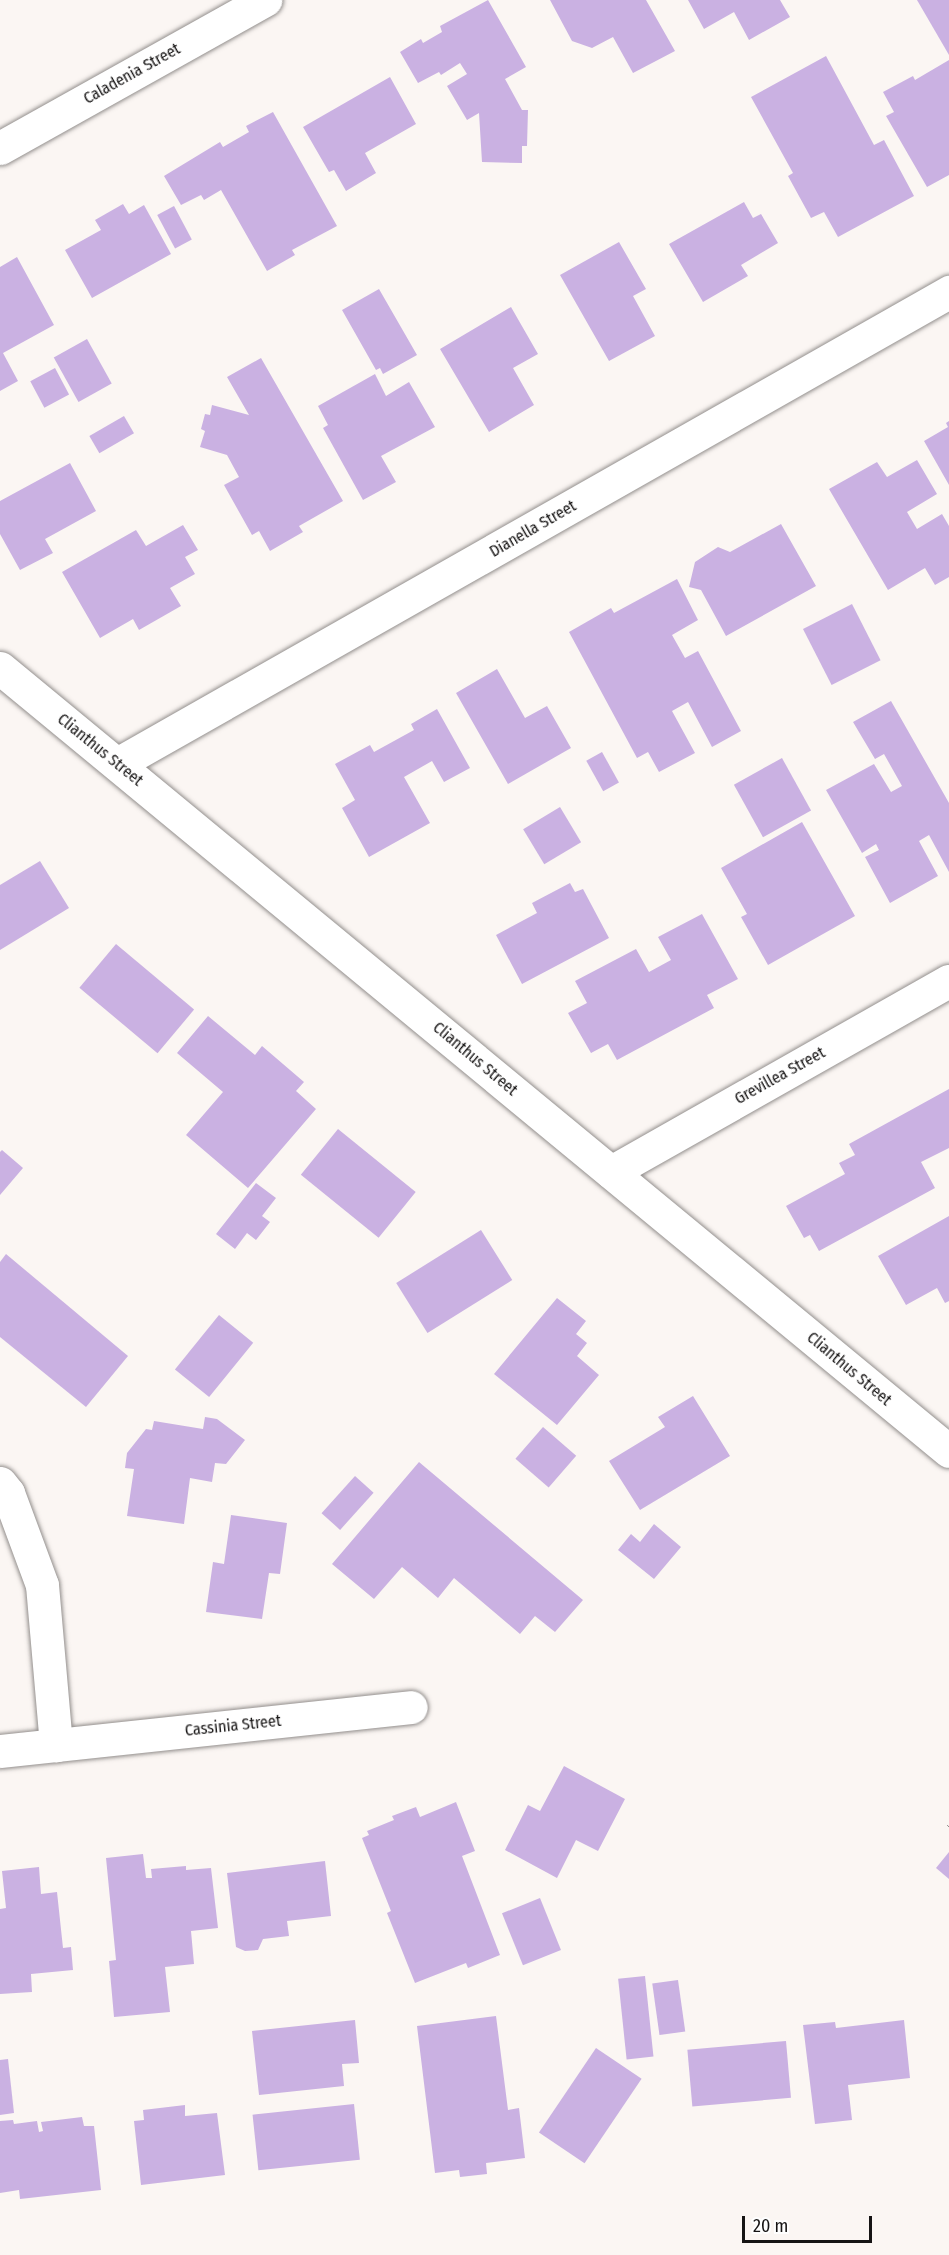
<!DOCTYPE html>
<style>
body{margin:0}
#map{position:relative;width:949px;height:2255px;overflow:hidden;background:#fbf6f3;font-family:"Fira Sans Condensed",sans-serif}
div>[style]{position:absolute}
.building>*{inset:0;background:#cab1e2;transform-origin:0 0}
.path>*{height:4px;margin-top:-2px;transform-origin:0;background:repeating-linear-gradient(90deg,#7f7b7a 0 4.5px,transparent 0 7.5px)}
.roads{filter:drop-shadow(0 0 2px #938f8d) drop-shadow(0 0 2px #938f8d)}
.minor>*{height:33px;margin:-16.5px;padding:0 16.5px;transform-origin:16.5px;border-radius:16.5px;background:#fff}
span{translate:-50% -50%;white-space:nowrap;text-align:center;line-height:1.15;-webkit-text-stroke:4.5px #fff;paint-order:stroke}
.street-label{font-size:16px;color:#161414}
.scale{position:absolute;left:742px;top:2216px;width:130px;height:27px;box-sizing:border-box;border:3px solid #161414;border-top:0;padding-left:8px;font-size:18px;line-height:21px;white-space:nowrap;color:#161414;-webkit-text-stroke:4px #fff;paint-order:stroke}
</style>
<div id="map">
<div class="building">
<div style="clip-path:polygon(488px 0,526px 67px,505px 79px,522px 110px,528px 110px,527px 146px,522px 146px,522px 163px,482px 162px,479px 113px,467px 120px,447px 86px,467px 74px,460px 63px,441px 75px,439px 72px,418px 83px,400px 52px,421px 39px,423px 43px,442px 32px,440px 26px)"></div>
<div style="clip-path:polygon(550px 0,646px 0,675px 51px,633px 73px,613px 37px,592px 48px,572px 41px)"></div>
<div style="clip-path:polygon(688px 0,780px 0,790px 17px,749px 40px,734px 12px,704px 29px)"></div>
<div style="clip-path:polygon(917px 0,949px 0,949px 55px)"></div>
<div style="clip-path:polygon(826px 56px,874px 145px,884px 140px,914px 196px,838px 237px,824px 212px,811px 218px,788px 176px,793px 173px,751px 97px)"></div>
<div style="clip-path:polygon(949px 60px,949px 175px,927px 187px,886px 116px,894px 112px,883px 92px,913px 76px,915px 80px)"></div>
<div style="clip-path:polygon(390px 77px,416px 124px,365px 153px,376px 173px,346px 191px,334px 170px,329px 172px,303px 127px)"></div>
<div style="clip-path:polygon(273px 112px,337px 226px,292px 250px,295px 255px,267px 271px,221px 190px,204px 200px,201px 195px,181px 205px,164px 176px,220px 142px,223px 147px,249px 132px,246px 126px)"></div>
<div style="clip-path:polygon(744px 202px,753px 218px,761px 214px,778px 243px,741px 265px,748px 276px,703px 302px,669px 244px)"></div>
<div style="clip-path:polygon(123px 204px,129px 214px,144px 205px,171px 254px,92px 298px,65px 250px,101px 230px,95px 220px)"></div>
<div style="left:174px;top:206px;width:38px;height:19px;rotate:62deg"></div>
<div style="clip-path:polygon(619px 242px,646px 289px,633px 296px,655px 336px,609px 361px,560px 275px)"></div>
<div style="clip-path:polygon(17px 257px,54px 325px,3px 353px,18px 381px,0 391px,0 267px)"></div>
<div style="clip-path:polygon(379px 289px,417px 355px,383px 374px,380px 368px,376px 370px,342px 310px)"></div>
<div style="clip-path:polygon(511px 307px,538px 354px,513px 368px,534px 405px,489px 432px,440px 349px)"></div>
<div style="left:87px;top:339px;width:51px;height:38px;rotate:61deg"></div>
<div style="clip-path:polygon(261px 358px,343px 501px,299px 526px,303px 532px,270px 551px,259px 531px,252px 535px,224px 485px,239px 477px,227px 455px,200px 447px,205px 431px,201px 429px,205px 414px,210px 415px,212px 405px,249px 415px,227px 377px)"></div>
<div style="left:55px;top:368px;width:30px;height:28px;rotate:62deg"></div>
<div style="clip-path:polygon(375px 374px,386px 396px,409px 382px,435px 427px,381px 456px,396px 482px,363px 500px,323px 428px,328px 425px,318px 406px)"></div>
<div style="left:124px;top:416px;width:20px;height:40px;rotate:60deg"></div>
<div style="clip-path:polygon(949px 421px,949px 485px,924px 441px,948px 427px,946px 423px)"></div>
<div style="clip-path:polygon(917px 460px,937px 494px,907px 512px,917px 529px,942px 514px,949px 526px,949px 577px,935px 585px,925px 568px,888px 590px,829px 489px,877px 462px,887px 477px)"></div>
<div style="clip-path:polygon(70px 463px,96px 511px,45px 539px,53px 553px,20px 570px,0 534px,0 501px)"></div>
<div style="clip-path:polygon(781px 524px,816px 586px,726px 636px,701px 590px,689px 587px,695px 562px,718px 547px,730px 552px)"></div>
<div style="clip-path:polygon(183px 525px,198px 550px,185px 557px,195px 574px,170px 588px,181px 606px,139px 630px,133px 619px,100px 638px,62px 572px,136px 530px,146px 546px)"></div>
<div style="clip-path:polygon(677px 579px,698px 620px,672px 635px,685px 658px,698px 651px,741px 731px,712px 747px,688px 702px,672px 711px,695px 753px,659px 772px,648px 752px,637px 758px,569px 632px,611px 608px,614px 613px)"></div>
<div style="left:852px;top:604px;width:63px;height:55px;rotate:63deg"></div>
<div style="clip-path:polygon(497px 669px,525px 718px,547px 706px,571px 748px,508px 784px,456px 693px)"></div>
<div style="clip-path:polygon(891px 701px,949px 803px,949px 872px,929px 835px,919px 841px,938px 876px,890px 903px,865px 857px,879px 850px,876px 844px,862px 853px,826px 790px,874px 764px,891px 792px,902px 786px,884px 754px,875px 759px,853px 722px)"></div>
<div style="clip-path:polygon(437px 709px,470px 768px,444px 782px,432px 761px,404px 777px,430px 823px,369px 857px,342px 808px,355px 800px,335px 764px,370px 745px,374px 752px,414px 730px,411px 724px)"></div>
<div style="left:602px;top:752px;width:35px;height:18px;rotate:61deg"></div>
<div style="left:782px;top:758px;width:60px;height:55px;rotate:61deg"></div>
<div style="left:560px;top:807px;width:41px;height:43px;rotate:59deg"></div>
<div style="clip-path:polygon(802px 822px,855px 916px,768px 965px,741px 917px,747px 914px,721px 868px)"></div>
<div style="clip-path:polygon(40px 861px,69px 908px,0 950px,0 885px)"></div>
<div style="clip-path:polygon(570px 883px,575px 892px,583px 889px,609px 938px,522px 984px,496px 935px,537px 913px,532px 903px)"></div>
<div style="clip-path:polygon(702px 914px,738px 979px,707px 995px,714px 1008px,617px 1060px,608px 1044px,591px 1053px,568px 1013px,587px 1003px,575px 981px,636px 949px,649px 972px,671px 960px,658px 937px)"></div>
<div style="left:116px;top:944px;width:102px;height:57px;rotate:40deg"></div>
<div style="clip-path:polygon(208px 1016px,255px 1055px,262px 1046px,304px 1082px,296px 1091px,316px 1109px,248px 1188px,186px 1135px,223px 1092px,177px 1053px)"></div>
<div style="clip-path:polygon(949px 1089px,949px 1148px,921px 1162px,935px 1188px,819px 1251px,810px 1235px,804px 1238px,786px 1206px,845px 1174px,839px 1163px,855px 1155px,849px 1144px)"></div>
<div style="left:338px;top:1129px;width:100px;height:59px;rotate:39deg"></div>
<div style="clip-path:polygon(2px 1150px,23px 1168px,0 1195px,0 1152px)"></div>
<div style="clip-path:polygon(256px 1183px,276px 1198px,262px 1216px,270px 1222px,256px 1240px,247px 1233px,235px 1249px,216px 1234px)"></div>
<div style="clip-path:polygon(949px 1216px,949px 1301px,945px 1303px,937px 1288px,906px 1305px,878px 1256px)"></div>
<div style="left:481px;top:1230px;width:59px;height:100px;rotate:58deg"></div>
<div style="clip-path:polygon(6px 1254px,128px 1356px,86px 1407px,0 1337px,0 1262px)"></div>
<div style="clip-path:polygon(557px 1298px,586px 1321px,576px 1334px,587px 1343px,577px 1356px,599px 1375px,557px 1425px,494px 1374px)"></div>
<div style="left:219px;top:1315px;width:44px;height:70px;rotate:39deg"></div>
<div style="clip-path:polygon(693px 1396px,730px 1456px,640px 1510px,609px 1461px,665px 1427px,658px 1417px)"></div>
<div style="clip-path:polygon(205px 1417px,217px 1419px,245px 1440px,226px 1464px,215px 1463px,212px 1482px,190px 1478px,184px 1524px,127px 1516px,134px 1469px,125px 1468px,127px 1453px,146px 1429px,152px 1430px,154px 1421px,203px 1429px)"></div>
<div style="left:543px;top:1427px;width:44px;height:42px;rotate:41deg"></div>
<div style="clip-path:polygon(419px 1462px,583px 1600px,555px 1632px,535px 1616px,520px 1634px,454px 1578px,438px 1598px,402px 1567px,374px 1599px,332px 1564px)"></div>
<div style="left:355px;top:1476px;width:25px;height:50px;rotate:42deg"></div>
<div style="clip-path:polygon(231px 1515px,287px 1523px,280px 1574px,269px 1573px,262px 1619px,206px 1612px,213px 1562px,224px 1564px)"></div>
<div style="clip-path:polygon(654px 1524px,681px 1547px,654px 1579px,618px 1550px,631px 1534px,640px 1542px)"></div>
<div style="clip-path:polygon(564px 1766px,625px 1799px,598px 1851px,576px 1840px,557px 1878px,505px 1850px,528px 1805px,540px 1811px)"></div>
<div style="clip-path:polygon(456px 1802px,475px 1851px,462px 1856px,500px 1955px,468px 1968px,466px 1963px,415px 1983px,387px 1913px,391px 1911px,362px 1838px,369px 1835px,367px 1831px,394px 1820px,392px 1816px,416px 1807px,420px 1817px)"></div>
<div style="clip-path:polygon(949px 1852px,949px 1879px,936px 1868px)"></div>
<div style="clip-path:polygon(143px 1854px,146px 1878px,152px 1878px,151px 1869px,186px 1866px,186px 1870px,211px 1868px,218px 1928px,191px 1931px,194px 1964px,165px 1967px,170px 2012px,114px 2017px,109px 1961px,116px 1960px,106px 1858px)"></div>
<div style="clip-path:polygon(325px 1861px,331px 1916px,287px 1921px,289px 1936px,263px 1939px,258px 1950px,245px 1951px,236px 1947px,227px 1873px)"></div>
<div style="clip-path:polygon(39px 1867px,41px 1894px,57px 1892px,63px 1948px,71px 1947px,73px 1970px,31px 1974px,32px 1992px,0 1994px,0 1909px,6px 1908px,2px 1871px)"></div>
<div style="left:540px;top:1898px;width:56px;height:41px;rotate:68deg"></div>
<div style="left:645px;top:1976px;width:81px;height:27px;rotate:84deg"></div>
<div style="left:678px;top:1980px;width:52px;height:26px;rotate:82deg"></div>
<div style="clip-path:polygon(496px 2016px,508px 2110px,519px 2108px,525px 2158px,486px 2163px,487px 2174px,460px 2177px,459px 2170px,435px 2173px,417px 2026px)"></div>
<div style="clip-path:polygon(355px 2020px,359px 2063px,342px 2064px,344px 2086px,259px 2095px,252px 2031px)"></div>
<div style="clip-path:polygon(904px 2020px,910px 2078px,848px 2085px,852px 2120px,815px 2124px,803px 2025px,835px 2022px,836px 2028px)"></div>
<div style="left:786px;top:2041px;width:57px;height:99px;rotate:85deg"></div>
<div style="left:596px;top:2048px;width:55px;height:102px;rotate:34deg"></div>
<div style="clip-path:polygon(8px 2059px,14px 2113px,0 2115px,0 2060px)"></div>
<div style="left:354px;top:2104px;width:56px;height:102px;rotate:84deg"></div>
<div style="clip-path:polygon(185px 2105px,185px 2116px,217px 2113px,225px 2175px,141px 2185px,134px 2121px,144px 2120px,143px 2110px)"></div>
<div style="clip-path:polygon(82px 2117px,84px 2126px,94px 2126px,101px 2190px,20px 2199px,19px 2190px,0 2193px,0 2121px,13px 2120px,14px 2124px,37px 2121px,39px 2132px,43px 2131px,41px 2122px)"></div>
</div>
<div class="path">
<div style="left:948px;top:1827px;width:1px;rotate:-45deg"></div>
</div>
<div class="roads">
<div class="minor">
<div style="left:0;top:148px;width:304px;rotate:-29.2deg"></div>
<div style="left:0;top:668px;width:1230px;rotate:39.53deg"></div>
<div style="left:117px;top:764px;width:957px;rotate:-29.57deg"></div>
<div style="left:611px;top:1172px;width:388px;rotate:-29.5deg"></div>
<div style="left:0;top:1483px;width:13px;rotate:51deg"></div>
<div style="left:8px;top:1493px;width:98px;rotate:69.7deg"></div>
<div style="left:42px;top:1585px;width:161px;rotate:85deg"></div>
<div style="left:0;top:1751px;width:413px;rotate:-6.1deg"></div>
</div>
</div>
<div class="street-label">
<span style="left:132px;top:74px;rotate:-29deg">Caladenia Street</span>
<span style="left:533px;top:529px;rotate:-30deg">Dianella Street</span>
<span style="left:100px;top:750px;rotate:39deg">Clianthus Street</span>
<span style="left:475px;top:1059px;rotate:40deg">Clianthus Street</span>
<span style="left:780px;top:1076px;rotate:-29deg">Grevillea Street</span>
<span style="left:849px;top:1369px;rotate:40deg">Clianthus Street</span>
<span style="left:233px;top:1726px;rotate:-6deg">Cassinia Street</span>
</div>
<div class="scale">20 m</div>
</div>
